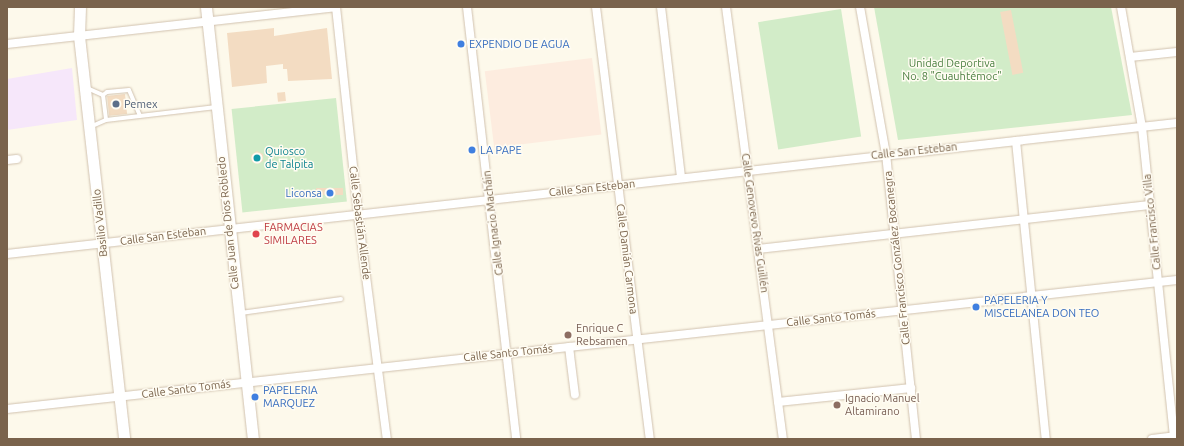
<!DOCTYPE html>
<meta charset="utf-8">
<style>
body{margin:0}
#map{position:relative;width:1184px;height:446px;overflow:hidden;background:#fdf9eb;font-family:Ubuntu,sans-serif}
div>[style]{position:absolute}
.commercial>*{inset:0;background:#fdecdf;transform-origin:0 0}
.education>*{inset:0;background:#f6e7fa}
.green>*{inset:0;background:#d2ecc8;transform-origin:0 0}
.building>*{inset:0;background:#f3dcc2;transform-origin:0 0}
.roads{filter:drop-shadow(0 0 1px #d1c2af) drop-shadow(0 0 1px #d1c2af)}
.lane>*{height:4px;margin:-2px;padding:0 2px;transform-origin:2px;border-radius:2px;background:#fff}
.street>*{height:8px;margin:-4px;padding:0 4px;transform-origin:4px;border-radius:4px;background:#fff}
.secondary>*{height:11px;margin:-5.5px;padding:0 5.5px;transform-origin:5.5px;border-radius:5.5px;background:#fff}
.dots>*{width:11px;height:11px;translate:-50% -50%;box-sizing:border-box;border:2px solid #fffcf2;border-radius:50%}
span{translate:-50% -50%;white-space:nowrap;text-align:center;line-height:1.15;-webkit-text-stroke:3px #fffcf2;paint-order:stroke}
.shop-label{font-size:11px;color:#366cbe}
.left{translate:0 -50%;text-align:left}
.right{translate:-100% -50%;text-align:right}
.park-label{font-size:11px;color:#4d8043}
.service-label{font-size:11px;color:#4e5e75}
.street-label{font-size:11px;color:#7a634c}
.culture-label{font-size:11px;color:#0d838f}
.health-label{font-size:11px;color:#be3a42}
.education-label{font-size:11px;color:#785e54}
.frame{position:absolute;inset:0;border:8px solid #7a634c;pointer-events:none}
</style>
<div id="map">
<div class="commercial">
<div style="left:592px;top:58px;width:77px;height:108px;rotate:83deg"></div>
</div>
<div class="education">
<div style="clip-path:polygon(72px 68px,77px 120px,7px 130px,7px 79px)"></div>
</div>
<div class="green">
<div style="clip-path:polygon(874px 7px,1111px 7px,1132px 115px,898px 140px)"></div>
<div style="left:841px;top:9px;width:129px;height:84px;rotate:81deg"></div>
<div style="left:336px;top:98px;width:104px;height:105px;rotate:84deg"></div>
</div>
<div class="building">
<div style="left:1011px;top:10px;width:64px;height:11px;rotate:79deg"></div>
<div style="clip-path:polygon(274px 28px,274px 36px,327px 28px,332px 79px,288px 81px,287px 69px,283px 69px,283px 64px,266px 66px,267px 83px,232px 87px,227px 33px)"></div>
<div style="left:285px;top:92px;width:9px;height:8px;rotate:84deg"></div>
<div style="left:125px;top:94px;width:20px;height:18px;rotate:84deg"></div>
<div style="clip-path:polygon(257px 151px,263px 154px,263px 161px,258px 164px,252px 162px,251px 155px)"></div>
<div style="left:343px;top:188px;width:7px;height:27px;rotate:90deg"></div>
</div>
<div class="roads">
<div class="lane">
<div style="left:87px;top:88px;width:17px;rotate:24deg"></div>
<div style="left:103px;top:95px;width:5px;rotate:-37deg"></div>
<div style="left:107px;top:92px;width:22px;rotate:-5deg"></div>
<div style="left:129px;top:90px;width:28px;rotate:67deg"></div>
<div style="left:103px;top:95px;width:25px;rotate:83deg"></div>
<div style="left:90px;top:127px;width:17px;rotate:-24deg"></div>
<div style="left:106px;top:120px;width:111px;rotate:-6.7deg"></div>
<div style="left:241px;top:313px;width:101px;rotate:-8deg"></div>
</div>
<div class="street">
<div style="left:336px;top:7px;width:208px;rotate:83.9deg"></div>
<div style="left:358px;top:214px;width:227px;rotate:82.7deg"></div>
<div style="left:467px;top:7px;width:435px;rotate:83.5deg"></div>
<div style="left:596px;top:7px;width:435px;rotate:82.9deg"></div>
<div style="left:661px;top:7px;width:172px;rotate:83.3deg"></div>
<div style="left:726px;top:7px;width:436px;rotate:82.5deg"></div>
<div style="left:860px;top:7px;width:149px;rotate:80deg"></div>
<div style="left:886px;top:154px;width:287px;rotate:84deg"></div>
<div style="left:1121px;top:7px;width:122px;rotate:80.1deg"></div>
<div style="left:1142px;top:127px;width:314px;rotate:84.1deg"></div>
<div style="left:7px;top:44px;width:330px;rotate:-6.4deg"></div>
<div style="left:1130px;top:57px;width:47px;rotate:-6.1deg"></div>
<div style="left:1016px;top:141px;width:300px;rotate:84.3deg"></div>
<div style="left:7px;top:160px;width:10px;rotate:-6deg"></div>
<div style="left:758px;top:249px;width:394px;rotate:-6.4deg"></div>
<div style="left:7px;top:254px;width:1177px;rotate:-6.39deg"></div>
<div style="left:569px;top:347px;width:48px;rotate:82.9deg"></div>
<div style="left:778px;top:402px;width:134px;rotate:-6deg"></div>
<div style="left:7px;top:409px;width:1177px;rotate:-6.29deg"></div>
<div style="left:1152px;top:439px;width:25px;rotate:-7deg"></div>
</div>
<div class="secondary">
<div style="left:80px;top:7px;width:29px;rotate:92deg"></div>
<div style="left:79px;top:36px;width:406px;rotate:83.6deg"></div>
<div style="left:206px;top:7px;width:435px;rotate:83.8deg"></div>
</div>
</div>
<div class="dots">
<div style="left:461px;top:44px;background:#3f7fe0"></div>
<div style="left:116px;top:104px;background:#5c6f8a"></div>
<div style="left:472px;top:150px;background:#3f7fe0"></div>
<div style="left:257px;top:158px;background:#0f9aa8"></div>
<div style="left:330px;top:193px;background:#3f7fe0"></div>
<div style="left:256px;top:234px;background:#e0444e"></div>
<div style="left:976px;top:307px;background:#3f7fe0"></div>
<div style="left:568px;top:335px;background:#8d6e63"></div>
<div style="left:255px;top:397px;background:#3f7fe0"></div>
<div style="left:837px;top:405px;background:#8d6e63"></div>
</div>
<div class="shop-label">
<span class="left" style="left:469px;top:44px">EXPENDIO DE AGUA</span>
<span class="left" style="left:480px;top:150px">LA PAPE</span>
<span class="right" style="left:322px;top:193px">Liconsa</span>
<span class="left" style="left:984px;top:307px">PAPELERIA Y<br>MISCELANEA DON TEO</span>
<span class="left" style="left:263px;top:397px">PAPELERIA<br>MARQUEZ</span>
</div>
<div class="park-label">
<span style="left:952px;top:70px">Unidad Deportiva<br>No. 8 "Cuauhtémoc"</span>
</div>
<div class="service-label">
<span class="left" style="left:124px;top:104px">Pemex</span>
</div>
<div class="street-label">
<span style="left:914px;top:151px;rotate:-6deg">Calle San Esteban</span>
<span style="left:592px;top:188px;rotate:-6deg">Calle San Esteban</span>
<span style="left:1152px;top:222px;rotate:-96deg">Calle Francisco Villa</span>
<span style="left:100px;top:223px;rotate:-96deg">Basilio Vadillo</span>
<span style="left:228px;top:223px;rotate:-96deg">Calle Juan de Dios Robledo</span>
<span style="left:360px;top:223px;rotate:83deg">Calle Sebastián Allende</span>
<span style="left:493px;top:223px;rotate:-97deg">Calle Ignacio Macháin</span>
<span style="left:755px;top:223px;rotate:82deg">Calle Genovevo Rivas Guillén</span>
<span style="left:163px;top:236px;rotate:-7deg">Calle San Esteban</span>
<span style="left:897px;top:258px;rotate:-96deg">Calle Francisco González Bocanegra</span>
<span style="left:627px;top:259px;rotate:83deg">Calle Damián Carmona</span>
<span style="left:831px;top:318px;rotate:-6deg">Calle Santo Tomás</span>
<span style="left:508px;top:353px;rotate:-6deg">Calle Santo Tomás</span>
<span style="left:186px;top:389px;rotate:-7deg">Calle Santo Tomás</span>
</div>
<div class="culture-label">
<span class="left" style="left:265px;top:158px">Quiosco<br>de Talpita</span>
</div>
<div class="health-label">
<span class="left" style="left:264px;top:234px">FARMACIAS<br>SIMILARES</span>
</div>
<div class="education-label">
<span class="left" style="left:576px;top:335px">Enrique C<br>Rebsamen</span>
<span class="left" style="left:845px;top:405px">Ignacio Manuel<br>Altamirano</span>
</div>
<div class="frame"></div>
</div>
